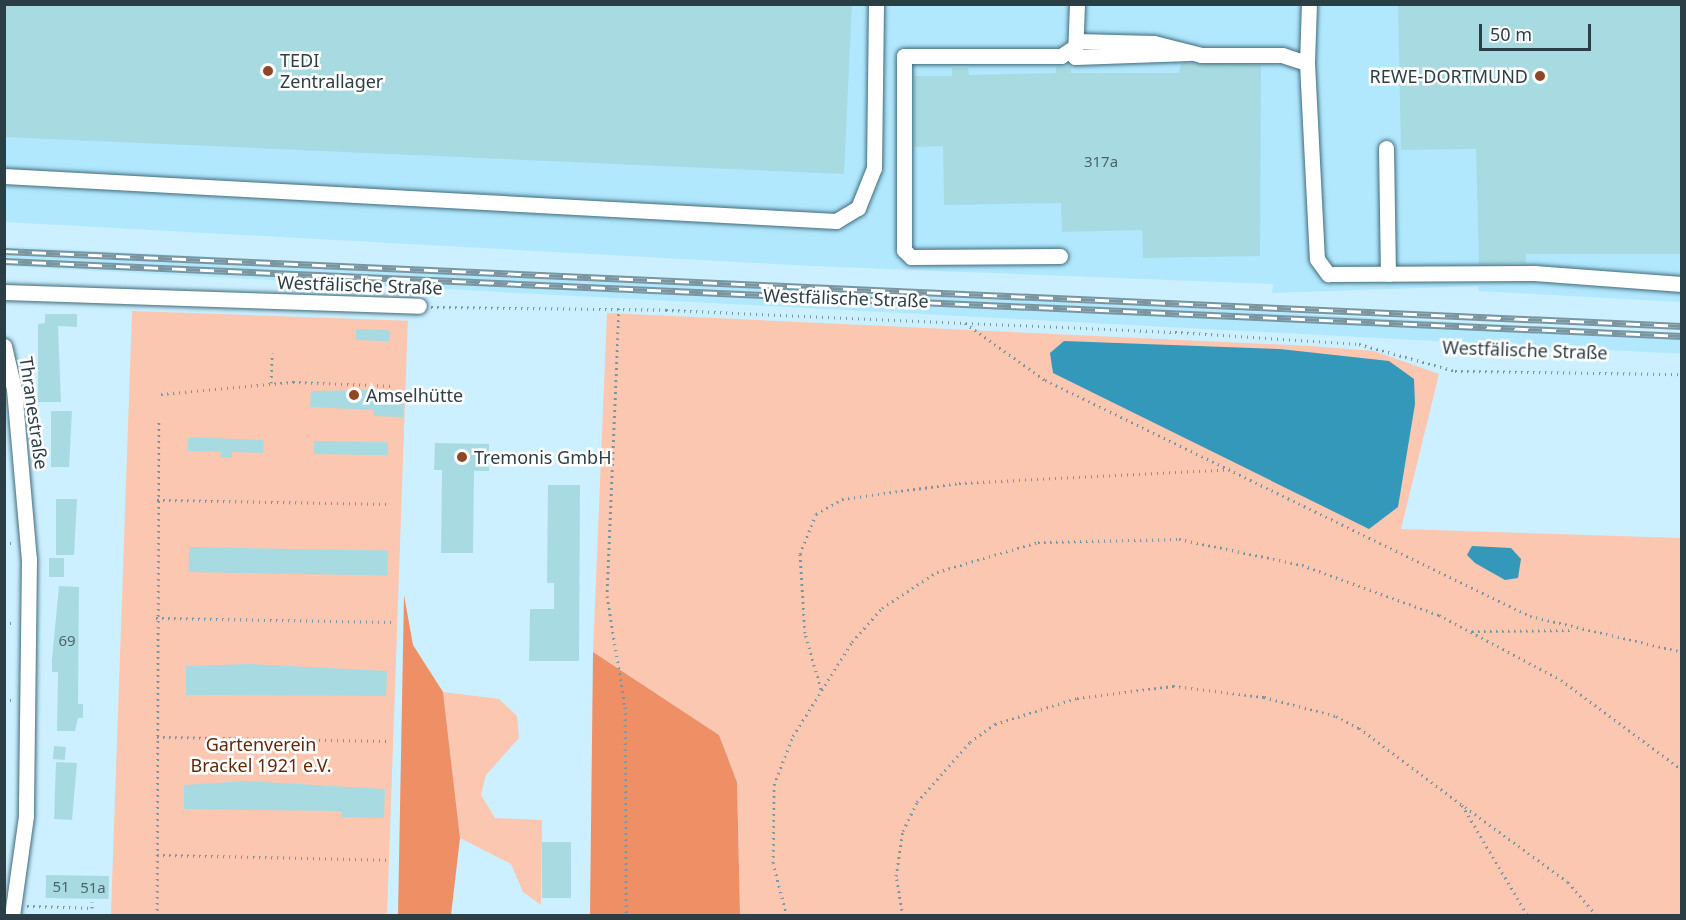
<!DOCTYPE html>
<meta charset="utf-8">
<style>
body{margin:0}
#map{position:relative;width:1686px;height:920px;overflow:hidden;background:#ccf0ff;font-family:"Noto Sans",sans-serif}
div>[style]{position:absolute}
.built>*{inset:0;background:#b1e8fe;transform-origin:0 0}
.green>*{inset:0;background:#fcc7b0;transform-origin:0 0}
.forest>*{inset:0;background:#ee8f65}
.water>*{inset:0;background:#3498ba}
.building>*{inset:0;background:#a8dbe1;transform-origin:0 0}
.path>*{height:3px;margin-top:-1.5px;transform-origin:0;background:repeating-linear-gradient(90deg,#7b96a1 0 1.5px,transparent 0 6px)}
.roads{filter:drop-shadow(0 0 2px #416b7b) drop-shadow(0 0 2px #416b7b)}
.minor>*{height:15px;margin:-7.5px;padding:0 7.5px;transform-origin:7.5px;border-radius:7.5px;background:#fff}
.rail>*{height:7px;margin-top:-3.5px;transform-origin:0;background:repeating-linear-gradient(90deg,#fff 0 14px,#7a95a0 0 28px);box-sizing:border-box;border-block:2px solid #7a95a0}
.dots>*{width:16px;height:16px;translate:-50% -50%;box-sizing:border-box;border:3px solid #fff;border-radius:50%}
span{translate:-50% -50%;white-space:nowrap;text-align:center;line-height:1.15;-webkit-text-stroke:5px #fff;paint-order:stroke}
.number-label{font-size:15px;color:#4b656c}
.number-label span{-webkit-text-stroke-width:0}
.poi-label{font-size:18px;color:#2c3e45}
.left{translate:0 -50%;text-align:left}
.right{translate:-100% -50%;text-align:right}
.street-label{font-size:18px;color:#2c3e45}
.park-label{font-size:18px;color:#632808}
.frame{position:absolute;inset:0;border:6px solid #2c3e45;pointer-events:none}
.scale{position:absolute;left:1479px;top:24px;width:112px;height:27px;box-sizing:border-box;border:3px solid #2c3e45;border-top:0;padding-left:8px;font-size:18px;line-height:21px;white-space:nowrap;color:#2c3e45;-webkit-text-stroke:4px #fff;paint-order:stroke}
</style>
<div id="map">
<div class="built">
<div style="clip-path:polygon(5px 5px,1681px 5px,1681px 302px,1479px 291px,1478px 286px,1272px 293px,1273px 284px,812px 266px,5px 222px)"></div>
<div style="left:5px;top:246px;width:1678px;height:20px;rotate:3deg"></div>
</div>
<div class="green">
<div style="left:132px;top:311px;width:276px;height:605px;rotate:2deg"></div>
<div style="clip-path:polygon(607px 313px,1311px 346px,1374px 351px,1439px 374px,1401px 529px,1681px 538px,1681px 915px,740px 915px,737px 782px,719px 735px,593px 652px)"></div>
<div style="clip-path:polygon(443px 692px,499px 699px,517px 716px,519px 738px,486px 775px,481px 795px,495px 818px,542px 820px,541px 905px,523px 892px,511px 864px,460px 838px)"></div>
</div>
<div class="forest">
<div style="clip-path:polygon(404px 595px,413px 645px,443px 692px,460px 838px,451px 915px,398px 915px)"></div>
<div style="clip-path:polygon(593px 652px,719px 735px,737px 782px,740px 915px,590px 915px)"></div>
</div>
<div class="water">
<div style="clip-path:polygon(1064px 341px,1280px 349px,1389px 361px,1414px 379px,1415px 404px,1398px 507px,1369px 529px,1053px 373px,1050px 353px)"></div>
<div style="clip-path:polygon(1472px 546px,1511px 548px,1521px 559px,1518px 578px,1505px 580px,1475px 563px,1467px 555px)"></div>
</div>
<div class="building">
<div style="clip-path:polygon(4px 4px,852px 4px,844px 174px,4px 137px)"></div>
<div style="clip-path:polygon(1398px 4px,1682px 4px,1682px 254px,1526px 254px,1526px 263px,1479px 264px,1476px 149px,1401px 150px)"></div>
<div style="clip-path:polygon(1181px 63px,1261px 65px,1260px 256px,1143px 258px,1142px 230px,1062px 232px,1061px 203px,944px 205px,943px 146px,914px 147px,914px 76px,952px 76px,952px 68px,968px 68px,969px 75px,1056px 73px,1056px 67px,1071px 66px,1071px 73px,1179px 73px)"></div>
<div style="clip-path:polygon(45px 314px,77px 314px,77px 327px,58px 326px,61px 402px,38px 402px,38px 324px,45px 323px)"></div>
<div style="left:356px;top:329px;width:34px;height:11px;rotate:2deg"></div>
<div style="clip-path:polygon(375px 390px,374px 410px,310px 407px,311px 391px)"></div>
<div style="left:374px;top:402px;width:30px;height:14px;rotate:2deg"></div>
<div style="clip-path:polygon(51px 411px,72px 411px,69px 467px,51px 467px)"></div>
<div style="clip-path:polygon(188px 437px,264px 440px,263px 453px,232px 452px,232px 458px,220px 457px,221px 452px,188px 451px)"></div>
<div style="left:314px;top:441px;width:74px;height:13px;rotate:1deg"></div>
<div style="clip-path:polygon(435px 443px,489px 444px,489px 471px,474px 471px,473px 553px,441px 553px,442px 470px,434px 470px)"></div>
<div style="clip-path:polygon(548px 485px,580px 485px,579px 661px,529px 661px,530px 609px,554px 609px,554px 583px,547px 583px)"></div>
<div style="clip-path:polygon(56px 499px,77px 499px,74px 555px,56px 555px)"></div>
<div style="left:189px;top:547px;width:199px;height:25px;rotate:1deg"></div>
<div style="left:49px;top:558px;width:15px;height:19px"></div>
<div style="clip-path:polygon(59px 586px,79px 587px,78px 704px,83px 704px,83px 718px,78px 718px,75px 731px,57px 731px,58px 672px,52px 672px,52px 659px)"></div>
<div style="clip-path:polygon(250px 664px,387px 671px,386px 696px,186px 695px,186px 666px)"></div>
<div style="left:54px;top:746px;width:12px;height:13px;rotate:5deg"></div>
<div style="clip-path:polygon(56px 762px,77px 763px,72px 820px,54px 819px)"></div>
<div style="clip-path:polygon(247px 781px,385px 789px,384px 818px,341px 817px,341px 811px,184px 809px,184px 785px)"></div>
<div style="left:542px;top:842px;width:29px;height:56px"></div>
<div style="left:46px;top:875px;width:63px;height:23px;rotate:1deg"></div>
</div>
<div class="path">
<div style="left:431px;top:307px;width:235px;rotate:0.7deg"></div>
<div style="left:666px;top:310px;width:509px;rotate:2.47deg"></div>
<div style="left:1175px;top:332px;width:184px;rotate:3.7deg"></div>
<div style="left:1359px;top:344px;width:100px;rotate:15.7deg"></div>
<div style="left:1455px;top:371px;width:227px;rotate:0.8deg"></div>
<div style="left:619px;top:308px;width:288px;rotate:92.4deg"></div>
<div style="left:607px;top:596px;width:112px;rotate:80.8deg"></div>
<div style="left:625px;top:707px;width:209px;rotate:89.7deg"></div>
<div style="left:965px;top:323px;width:98px;rotate:35.5deg"></div>
<div style="left:1045px;top:380px;width:539px;rotate:25.95deg"></div>
<div style="left:1530px;top:616px;width:156px;rotate:13.3deg"></div>
<div style="left:271px;top:383px;width:30px;rotate:-88deg"></div>
<div style="left:161px;top:394px;width:133px;rotate:-5.2deg"></div>
<div style="left:293px;top:382px;width:102px;rotate:2.2deg"></div>
<div style="left:157px;top:500px;width:233px;rotate:1deg"></div>
<div style="left:4px;top:543px;width:11px"></div>
<div style="left:156px;top:618px;width:235px;rotate:1deg"></div>
<div style="left:4px;top:623px;width:11px"></div>
<div style="left:1472px;top:631px;width:101px;rotate:-0.6deg"></div>
<div style="left:821px;top:689px;width:58px;rotate:-105.9deg"></div>
<div style="left:805px;top:633px;width:79px;rotate:-93.6deg"></div>
<div style="left:800px;top:554px;width:43px;rotate:-68.2deg"></div>
<div style="left:816px;top:514px;width:30px;rotate:-30deg"></div>
<div style="left:842px;top:499px;width:118px;rotate:-7.8deg"></div>
<div style="left:959px;top:483px;width:274px;rotate:-2.9deg"></div>
<div style="left:4px;top:700px;width:9px"></div>
<div style="left:157px;top:737px;width:231px;rotate:1deg"></div>
<div style="left:1465px;top:807px;width:127px;rotate:36.1deg"></div>
<div style="left:1568px;top:882px;width:45px;rotate:49.5deg"></div>
<div style="left:157px;top:855px;width:232px;rotate:1.2deg"></div>
<div style="left:27px;top:906px;width:65px;rotate:1.8deg"></div>
<div style="left:92px;top:908px;width:6px;rotate:-90deg"></div>
<div style="left:157px;top:916px;width:495px;rotate:-89.8deg"></div>
<div style="left:787px;top:916px;width:55px;rotate:-104.8deg"></div>
<div style="left:773px;top:863px;width:78px;rotate:-89.3deg"></div>
<div style="left:774px;top:785px;width:53px;rotate:-68.8deg"></div>
<div style="left:793px;top:736px;width:111px;rotate:-57.9deg"></div>
<div style="left:852px;top:642px;width:45px;rotate:-48.6deg"></div>
<div style="left:882px;top:608px;width:66px;rotate:-33.2deg"></div>
<div style="left:937px;top:572px;width:105px;rotate:-16.5deg"></div>
<div style="left:1038px;top:542px;width:141px;rotate:-1.2deg"></div>
<div style="left:1179px;top:539px;width:126px;rotate:11.9deg"></div>
<div style="left:1302px;top:565px;width:146px;rotate:20.1deg"></div>
<div style="left:1439px;top:615px;width:138px;rotate:28deg"></div>
<div style="left:1561px;top:680px;width:151px;rotate:36.6deg"></div>
<div style="left:903px;top:916px;width:41px;rotate:-99.9deg"></div>
<div style="left:896px;top:876px;width:46px;rotate:-81.2deg"></div>
<div style="left:903px;top:831px;width:32px;rotate:-64deg"></div>
<div style="left:917px;top:802px;width:80px;rotate:-48.5deg"></div>
<div style="left:970px;top:742px;width:31px;rotate:-36deg"></div>
<div style="left:995px;top:724px;width:86px;rotate:-17.6deg"></div>
<div style="left:1077px;top:698px;width:97px;rotate:-7.1deg"></div>
<div style="left:1173px;top:686px;width:92px;rotate:6.9deg"></div>
<div style="left:1264px;top:697px;width:74px;rotate:14.8deg"></div>
<div style="left:1336px;top:716px;width:26px;rotate:28deg"></div>
<div style="left:1359px;top:728px;width:129px;rotate:36.8deg"></div>
<div style="left:1462px;top:805px;width:129px;rotate:59.3deg"></div>
</div>
<div class="roads">
<div class="minor">
<div style="left:1077px;top:4px;width:53px;rotate:92.2deg"></div>
<div style="left:1075px;top:57px;width:114px;rotate:-2deg"></div>
<div style="left:1076px;top:41px;width:78px;rotate:1.5deg"></div>
<div style="left:1154px;top:43px;width:49px;rotate:14.3deg"></div>
<div style="left:1201px;top:55px;width:81px"></div>
<div style="left:1282px;top:55px;width:26px;rotate:18deg"></div>
<div style="left:1307px;top:63px;width:196px;rotate:87.1deg"></div>
<div style="left:1317px;top:259px;width:19px;rotate:54deg"></div>
<div style="left:1328px;top:274px;width:206px;rotate:-0.3deg"></div>
<div style="left:1534px;top:273px;width:148px;rotate:4.3deg"></div>
<div style="left:1307px;top:63px;width:59px;rotate:-88.1deg"></div>
<div style="left:1386px;top:148px;width:126px;rotate:89.1deg"></div>
<div style="left:4px;top:176px;width:833px;rotate:3.1deg"></div>
<div style="left:836px;top:221px;width:26px;rotate:-31deg"></div>
<div style="left:858px;top:208px;width:43px;rotate:-68.2deg"></div>
<div style="left:874px;top:168px;width:164px;rotate:-89.3deg"></div>
<div style="left:1060px;top:256px;width:149px;rotate:179.6deg"></div>
<div style="left:911px;top:257px;width:10px;rotate:-135deg"></div>
<div style="left:904px;top:250px;width:194px;rotate:-90deg"></div>
<div style="left:904px;top:56px;width:157px"></div>
<div style="left:1061px;top:56px;width:18px;rotate:-34deg"></div>
<div style="left:4px;top:292px;width:415px;rotate:1.9deg"></div>
<div style="left:4px;top:346px;width:44px;rotate:76.9deg"></div>
<div style="left:14px;top:389px;width:171px;rotate:85deg"></div>
<div style="left:29px;top:559px;width:257px;rotate:90.7deg"></div>
<div style="left:26px;top:816px;width:101px;rotate:98deg"></div>
</div>
</div>
<div class="rail">
<div style="left:4px;top:251px;width:1680px;rotate:2.56deg"></div>
<div style="left:4px;top:261px;width:1680px;rotate:2.56deg"></div>
</div>
<div class="dots">
<div style="left:268px;top:71px;background:#8f4725"></div>
<div style="left:1540px;top:76px;background:#8f4725"></div>
<div style="left:354px;top:395px;background:#8f4725"></div>
<div style="left:462px;top:457px;background:#8f4725"></div>
</div>
<div class="number-label">
<span style="left:1101px;top:162px">317a</span>
<span style="left:67px;top:641px">69</span>
<span style="left:61px;top:887px">51</span>
<span style="left:93px;top:888px">51a</span>
</div>
<div class="poi-label">
<span class="left" style="left:280px;top:71px">TEDI<br>Zentrallager</span>
<span class="right" style="left:1528px;top:76px">REWE-DORTMUND</span>
<span class="left" style="left:366px;top:395px">Amselhütte</span>
<span class="left" style="left:474px;top:457px">Tremonis GmbH</span>
</div>
<div class="street-label">
<span style="left:360px;top:285px;rotate:2deg">Westfälische Straße</span>
<span style="left:846px;top:298px;rotate:2deg">Westfälische Straße</span>
<span style="left:1525px;top:350px;rotate:2deg">Westfälische Straße</span>
<span style="left:34px;top:413px;rotate:82deg">Thranestraße</span>
</div>
<div class="park-label">
<span style="left:261px;top:755px">Gartenverein<br>Brackel 1921 e.V.</span>
</div>
<div class="frame"></div>
<div class="scale">50 m</div>
</div>
